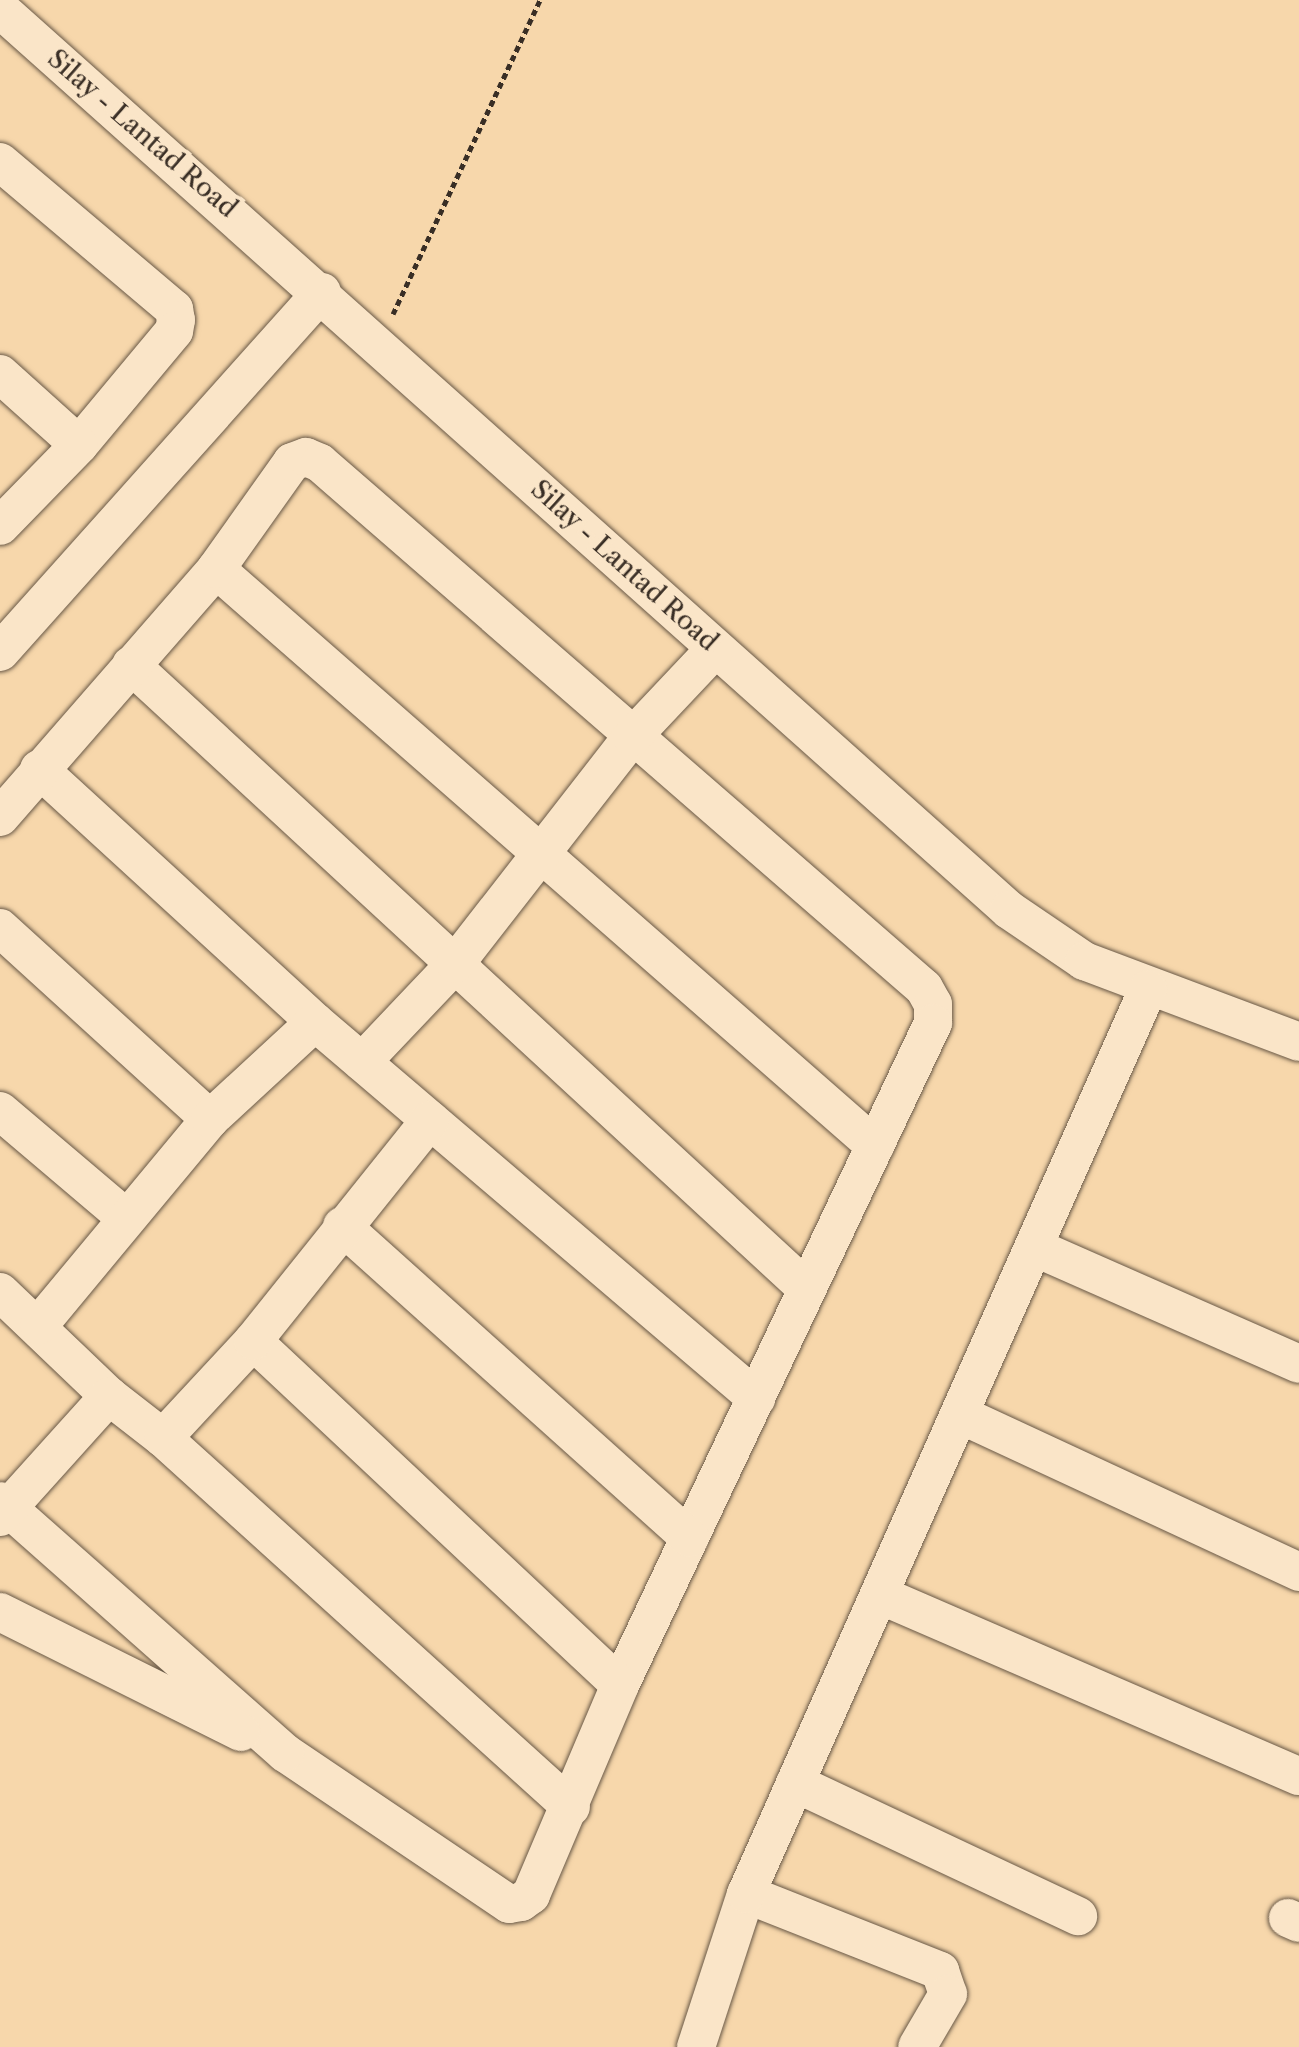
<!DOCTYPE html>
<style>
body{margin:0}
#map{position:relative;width:1299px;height:2047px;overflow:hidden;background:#f7d7ab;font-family:"Libre Caslon Text",serif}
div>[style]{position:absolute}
.path>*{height:5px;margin-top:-2.5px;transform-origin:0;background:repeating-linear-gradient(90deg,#392e25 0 6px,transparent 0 10px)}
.roads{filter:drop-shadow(0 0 2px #685846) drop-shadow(0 0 2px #685846)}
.minor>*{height:38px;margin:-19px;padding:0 19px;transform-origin:19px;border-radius:19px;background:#fae5c8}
span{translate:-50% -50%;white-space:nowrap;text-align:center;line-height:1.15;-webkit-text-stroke:8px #fae5c8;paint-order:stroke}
.street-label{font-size:26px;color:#392e25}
</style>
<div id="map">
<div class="path">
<div style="left:393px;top:314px;width:347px;rotate:-64.9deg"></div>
</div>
<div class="roads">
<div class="minor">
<div style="left:0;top:9px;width:1353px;rotate:41.76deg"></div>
<div style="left:1009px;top:910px;width:91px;rotate:34.2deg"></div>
<div style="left:1084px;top:961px;width:230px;rotate:20.6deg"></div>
<div style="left:0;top:162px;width:228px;rotate:40.2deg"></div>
<div style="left:174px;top:309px;width:11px;rotate:80deg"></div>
<div style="left:176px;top:320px;width:11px;rotate:100deg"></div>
<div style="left:174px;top:331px;width:148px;rotate:129.8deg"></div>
<div style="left:79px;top:445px;width:113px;rotate:134.3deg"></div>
<div style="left:0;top:374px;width:106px;rotate:41.9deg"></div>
<div style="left:216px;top:569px;width:876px;rotate:41.2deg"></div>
<div style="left:0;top:652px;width:483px;rotate:-48.2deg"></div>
<div style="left:131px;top:665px;width:920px;rotate:42.71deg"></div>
<div style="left:39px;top:769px;width:374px;rotate:42.5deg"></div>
<div style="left:315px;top:1022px;width:580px;rotate:40.45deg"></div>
<div style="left:0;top:817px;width:329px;rotate:-48.9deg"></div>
<div style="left:216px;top:569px;width:131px;rotate:-54.6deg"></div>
<div style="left:292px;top:462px;width:15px;rotate:-20deg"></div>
<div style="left:306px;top:457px;width:15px;rotate:23deg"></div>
<div style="left:320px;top:463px;width:800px;rotate:41deg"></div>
<div style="left:924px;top:988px;width:18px;rotate:61deg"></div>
<div style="left:933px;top:1004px;width:19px;rotate:90deg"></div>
<div style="left:933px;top:1023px;width:732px;rotate:115.31deg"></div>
<div style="left:620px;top:1685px;width:228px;rotate:113deg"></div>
<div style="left:531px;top:1895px;width:12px;rotate:145deg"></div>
<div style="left:521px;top:1902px;width:12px;rotate:171deg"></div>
<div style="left:509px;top:1904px;width:270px;rotate:-146deg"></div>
<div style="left:285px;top:1753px;width:380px;rotate:-138.5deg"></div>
<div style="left:0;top:928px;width:284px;rotate:42.3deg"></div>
<div style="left:362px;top:1062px;width:135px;rotate:-46.5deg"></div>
<div style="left:455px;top:964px;width:288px;rotate:-52.1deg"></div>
<div style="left:632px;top:737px;width:121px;rotate:-46.7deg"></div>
<div style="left:0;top:1111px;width:165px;rotate:40.3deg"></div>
<div style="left:342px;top:1226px;width:467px;rotate:41.9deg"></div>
<div style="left:1036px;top:1248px;width:287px;rotate:23.8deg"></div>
<div style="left:0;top:1292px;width:151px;rotate:43.7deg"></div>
<div style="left:109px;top:1396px;width:68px;rotate:37.9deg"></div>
<div style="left:163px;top:1438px;width:550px;rotate:42.13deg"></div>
<div style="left:39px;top:1325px;width:268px;rotate:-50.3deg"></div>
<div style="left:210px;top:1119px;width:143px;rotate:-42.7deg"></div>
<div style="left:253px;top:1341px;width:503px;rotate:43.15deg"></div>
<div style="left:961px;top:1415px;width:373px;rotate:24.9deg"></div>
<div style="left:163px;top:1438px;width:132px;rotate:-47.1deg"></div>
<div style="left:253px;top:1341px;width:283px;rotate:-51.3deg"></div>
<div style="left:0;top:1517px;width:163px;rotate:-48deg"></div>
<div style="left:880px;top:1595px;width:456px;rotate:23.4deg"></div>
<div style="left:0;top:1612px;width:269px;rotate:26.5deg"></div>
<div style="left:795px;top:1783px;width:313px;rotate:25.2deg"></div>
<div style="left:746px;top:1894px;width:209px;rotate:21.6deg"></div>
<div style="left:940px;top:1971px;width:24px;rotate:71deg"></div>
<div style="left:948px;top:1994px;width:61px;rotate:120.3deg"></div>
<div style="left:1288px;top:1918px;width:12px;rotate:24deg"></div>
<div style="left:696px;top:2047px;width:161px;rotate:-71.9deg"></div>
<div style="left:746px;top:1894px;width:990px;rotate:-66.05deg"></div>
</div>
</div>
<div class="street-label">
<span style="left:142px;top:134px;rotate:41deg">Silay - Lantad Road</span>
<span style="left:624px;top:566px;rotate:42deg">Silay - Lantad Road</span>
</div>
</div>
